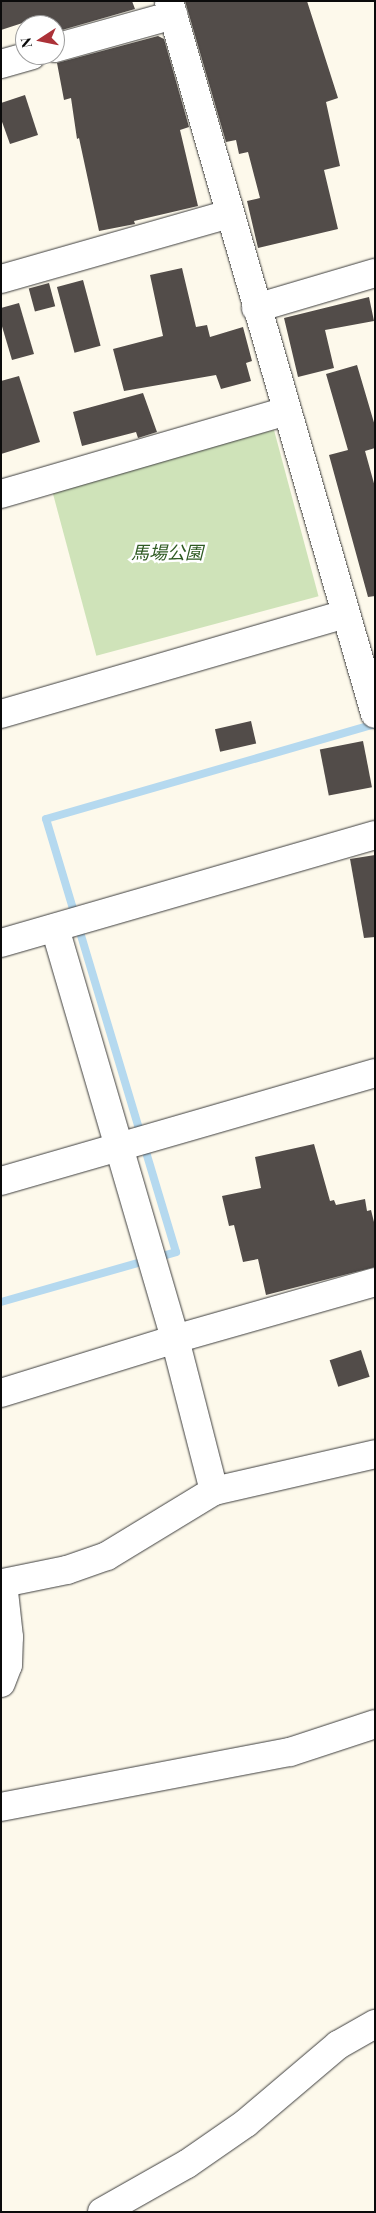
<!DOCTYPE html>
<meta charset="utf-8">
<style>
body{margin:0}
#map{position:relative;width:376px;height:2213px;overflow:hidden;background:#fdf9eb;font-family:"Playfair Display","Noto Sans JP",serif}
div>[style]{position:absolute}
.green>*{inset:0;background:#cfe3b9;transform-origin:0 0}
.stream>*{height:8px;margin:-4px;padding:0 4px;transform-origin:4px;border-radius:4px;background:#b5d9ef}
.building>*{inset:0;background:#524c49;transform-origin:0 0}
.roads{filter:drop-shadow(0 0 1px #3e3e3e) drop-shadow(0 0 1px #3e3e3e)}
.minor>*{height:28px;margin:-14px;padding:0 14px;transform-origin:14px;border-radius:14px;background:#fff}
span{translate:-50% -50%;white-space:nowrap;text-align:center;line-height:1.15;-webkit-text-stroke:5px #fff;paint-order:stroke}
.park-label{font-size:18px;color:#2f5b23;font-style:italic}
.frame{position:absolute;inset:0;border:2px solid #0b0b0b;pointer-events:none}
.north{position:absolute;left:15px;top:15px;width:50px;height:50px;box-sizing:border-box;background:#fff;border:1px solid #9d9d9d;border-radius:50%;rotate:259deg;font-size:14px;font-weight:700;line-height:20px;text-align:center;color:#0b0b0b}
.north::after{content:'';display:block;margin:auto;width:18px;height:22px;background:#ac3238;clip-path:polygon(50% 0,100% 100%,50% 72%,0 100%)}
</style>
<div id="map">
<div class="green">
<div style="left:274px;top:430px;width:172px;height:230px;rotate:75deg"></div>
</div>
<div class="stream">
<div style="left:1px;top:1302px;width:182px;rotate:-15.9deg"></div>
<div style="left:176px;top:1252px;width:452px;rotate:-106.7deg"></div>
<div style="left:46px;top:819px;width:342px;rotate:-16.1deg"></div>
</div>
<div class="building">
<div style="clip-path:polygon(1px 1px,132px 1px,135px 9px,55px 32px,55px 25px,43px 25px,41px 17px,1px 30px)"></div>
<div style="clip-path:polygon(185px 1px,307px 1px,338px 98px,326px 102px,340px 166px,324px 170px,338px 229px,258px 248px,247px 201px,260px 198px,248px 152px,239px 154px,236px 140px,226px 142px)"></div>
<div style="clip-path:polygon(158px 36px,164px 39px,189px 127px,180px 130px,198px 206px,134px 221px,135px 224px,99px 231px,79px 138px,77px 139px,71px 98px,64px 100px,57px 63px)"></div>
<div style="clip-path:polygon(25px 95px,38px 135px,10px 144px,1px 119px,1px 103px)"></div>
<div style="clip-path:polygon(182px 268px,196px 327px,207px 325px,210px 337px,243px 327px,252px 361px,246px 363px,251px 381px,221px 389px,216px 375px,124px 391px,113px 349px,163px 336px,150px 275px)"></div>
<div style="left:83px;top:280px;width:68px;height:27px;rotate:75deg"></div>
<div style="left:49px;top:283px;width:24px;height:21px;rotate:75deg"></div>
<div style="clip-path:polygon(369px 297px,374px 321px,325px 330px,334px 368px,298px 377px,284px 318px)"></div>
<div style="clip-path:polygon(19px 303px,34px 354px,12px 360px,1px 323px,1px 308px)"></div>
<div style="clip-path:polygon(357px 365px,375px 426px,375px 448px,365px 451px,375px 487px,375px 596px,368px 597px,329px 455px,348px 450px,326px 374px)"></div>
<div style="clip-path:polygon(19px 376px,40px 442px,1px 454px,1px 381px)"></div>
<div style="clip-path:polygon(143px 393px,157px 432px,138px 438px,136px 432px,82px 446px,73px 412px)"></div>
<div style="left:251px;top:721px;width:23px;height:37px;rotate:77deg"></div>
<div style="left:363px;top:741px;width:47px;height:44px;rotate:79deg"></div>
<div style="clip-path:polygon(375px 855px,375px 937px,364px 938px,350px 859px)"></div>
<div style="clip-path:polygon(314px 1144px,330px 1201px,334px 1200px,336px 1205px,365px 1199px,367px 1211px,371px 1210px,375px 1226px,375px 1267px,266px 1295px,258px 1259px,243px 1262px,234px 1225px,229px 1226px,222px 1196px,261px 1188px,255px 1157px)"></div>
<div style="left:361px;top:1350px;width:28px;height:33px;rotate:72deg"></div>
</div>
<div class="roads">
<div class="minor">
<div style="left:169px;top:1px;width:742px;rotate:73.88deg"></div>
<div style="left:55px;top:48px;width:123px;rotate:-15.6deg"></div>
<div style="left:1px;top:64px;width:32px;rotate:-16deg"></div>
<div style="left:1px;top:279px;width:237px;rotate:-15.9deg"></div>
<div style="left:256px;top:308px;width:124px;rotate:-16.4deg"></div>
<div style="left:1px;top:494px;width:297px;rotate:-16.2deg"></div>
<div style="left:1px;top:714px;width:359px;rotate:-16.2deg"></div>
<div style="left:55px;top:928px;width:428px;rotate:73.7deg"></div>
<div style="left:175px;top:1339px;width:157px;rotate:75.6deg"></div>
<div style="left:1px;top:943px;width:389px;rotate:-16.1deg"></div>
<div style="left:1px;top:1181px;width:389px;rotate:-16.1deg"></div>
<div style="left:1px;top:1393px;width:182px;rotate:-17.2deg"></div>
<div style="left:175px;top:1339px;width:208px;rotate:-15.9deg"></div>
<div style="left:1px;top:1683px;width:19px;rotate:-69deg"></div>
<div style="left:8px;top:1665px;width:28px;rotate:-88deg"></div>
<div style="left:9px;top:1637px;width:54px;rotate:-96.3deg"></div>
<div style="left:3px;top:1583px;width:65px;rotate:-11.5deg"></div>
<div style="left:67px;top:1570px;width:42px;rotate:-19.3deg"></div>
<div style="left:107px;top:1556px;width:125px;rotate:-31.3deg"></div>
<div style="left:214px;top:1491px;width:165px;rotate:-12.9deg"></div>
<div style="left:1px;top:1807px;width:294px;rotate:-10.8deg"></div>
<div style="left:290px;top:1752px;width:89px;rotate:-18.2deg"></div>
<div style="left:102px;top:2212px;width:98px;rotate:-29.5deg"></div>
<div style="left:187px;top:2164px;width:72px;rotate:-34.8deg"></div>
<div style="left:246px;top:2123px;width:121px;rotate:-40.3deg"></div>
<div style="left:338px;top:2045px;width:43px;rotate:-29.6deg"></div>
</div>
</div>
<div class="park-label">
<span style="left:167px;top:552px">馬場公園</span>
</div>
<div class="frame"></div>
<div class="north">N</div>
</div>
